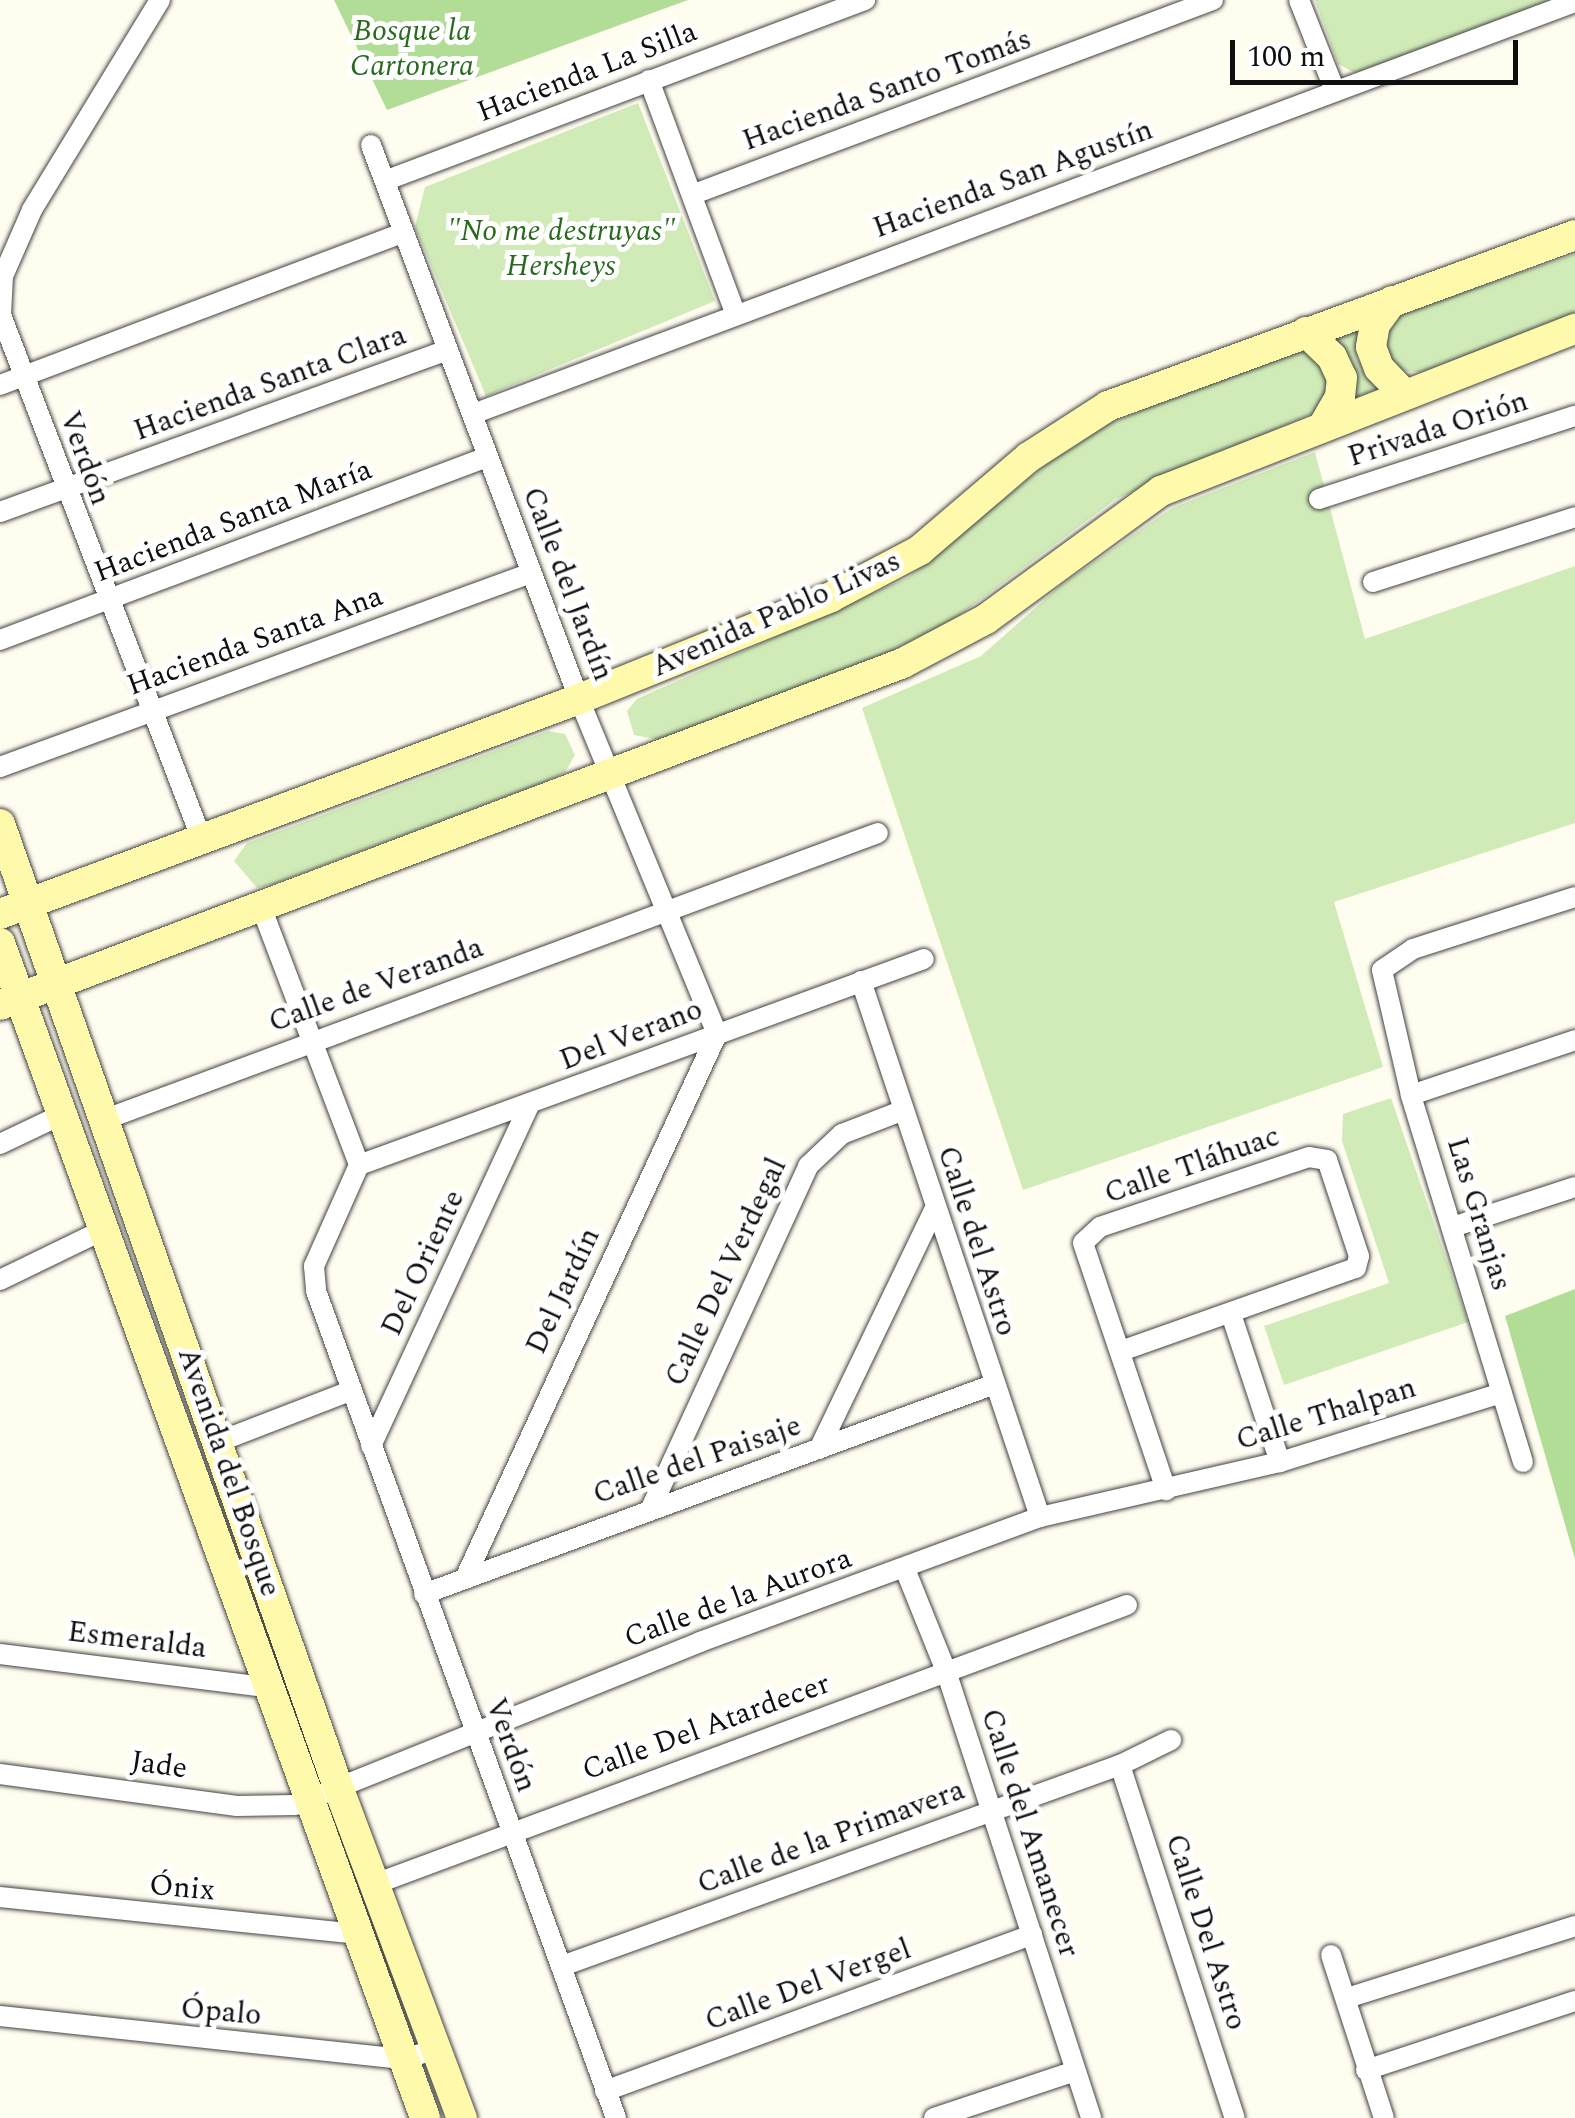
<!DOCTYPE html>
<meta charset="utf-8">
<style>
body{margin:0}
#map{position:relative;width:1575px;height:2118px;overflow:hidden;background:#fffdf0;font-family:Spectral,serif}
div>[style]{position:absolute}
.green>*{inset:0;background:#d0ebb8}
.forest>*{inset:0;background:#b2dd96}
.roads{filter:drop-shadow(0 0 2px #424242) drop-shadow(0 0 2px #424242)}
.street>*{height:20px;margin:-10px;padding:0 10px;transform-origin:10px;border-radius:10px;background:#fff}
.secondary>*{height:30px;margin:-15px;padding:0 15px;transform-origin:15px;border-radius:15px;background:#fffaab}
span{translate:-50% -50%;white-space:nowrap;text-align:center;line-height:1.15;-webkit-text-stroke:10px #fff;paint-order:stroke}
.park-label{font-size:30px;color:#286a1c;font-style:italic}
.street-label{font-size:30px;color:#0f0f0f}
.scale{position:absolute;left:1230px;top:40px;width:288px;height:45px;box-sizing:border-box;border:5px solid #0f0f0f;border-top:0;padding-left:12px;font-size:30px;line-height:35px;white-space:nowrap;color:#0f0f0f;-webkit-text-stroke:8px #fff;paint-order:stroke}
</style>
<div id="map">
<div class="green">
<div style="clip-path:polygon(1315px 0,1560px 0,1355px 73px,1338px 64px)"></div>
<div style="clip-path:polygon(638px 103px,715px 301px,486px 396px,415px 227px,425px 187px)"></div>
<div style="clip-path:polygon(1575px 254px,1575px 316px,1421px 372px,1396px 371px,1383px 356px,1386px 324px,1403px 313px)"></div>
<div style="clip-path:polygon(1357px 329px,1357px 359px,1380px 388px,1352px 399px,1356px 371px,1332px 337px)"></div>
<div style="clip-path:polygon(1298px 349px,1316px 354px,1332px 384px,1318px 411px,1116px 499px,953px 620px,869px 662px,661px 740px,634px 735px,627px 711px,637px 699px,907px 578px,1048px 463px,1110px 423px)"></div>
<div style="clip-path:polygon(1315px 452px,1365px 639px,1575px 566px,1575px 823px,1334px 902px,1383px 1067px,1023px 1190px,862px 708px,981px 656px,1061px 585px,1172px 508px)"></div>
<div style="clip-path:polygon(548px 731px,565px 734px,575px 755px,565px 772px,544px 782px,273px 884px,257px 888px,234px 861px,247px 843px)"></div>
<div style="clip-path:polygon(1391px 1098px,1468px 1322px,1284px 1385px,1264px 1326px,1389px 1283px,1342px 1141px,1343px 1114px)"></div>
</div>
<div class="forest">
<div style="clip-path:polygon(334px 0,688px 0,387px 110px)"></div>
<div style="clip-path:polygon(1575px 1289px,1575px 1559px,1505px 1316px)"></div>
</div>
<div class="roads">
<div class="street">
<div style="left:160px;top:0;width:246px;rotate:121.4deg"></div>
<div style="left:32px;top:210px;width:72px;rotate:113.7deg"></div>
<div style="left:3px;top:276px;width:39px;rotate:93deg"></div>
<div style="left:1px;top:315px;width:562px;rotate:69.05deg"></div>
<div style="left:1299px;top:0;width:98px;rotate:68.4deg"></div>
<div style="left:649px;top:80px;width:248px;rotate:69.7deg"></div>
<div style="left:371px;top:145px;width:592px;rotate:69.42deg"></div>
<div style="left:579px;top:699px;width:362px;rotate:67.6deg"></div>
<div style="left:717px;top:1034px;width:595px;rotate:114.84deg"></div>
<div style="left:387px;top:180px;width:511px;rotate:-20.63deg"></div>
<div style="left:694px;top:194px;width:554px;rotate:-20.5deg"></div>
<div style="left:0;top:385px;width:430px;rotate:-20.7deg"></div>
<div style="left:473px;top:414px;width:1176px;rotate:-20.5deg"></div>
<div style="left:1319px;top:499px;width:269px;rotate:-18deg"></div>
<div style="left:0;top:512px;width:476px;rotate:-19.9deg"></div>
<div style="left:1373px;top:582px;width:212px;rotate:-17.8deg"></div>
<div style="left:0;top:640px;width:520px;rotate:-20.59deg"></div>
<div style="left:0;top:767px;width:565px;rotate:-20.07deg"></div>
<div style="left:260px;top:904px;width:279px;rotate:69.2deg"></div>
<div style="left:359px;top:1165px;width:111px;rotate:114deg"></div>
<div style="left:314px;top:1266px;width:25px;rotate:85deg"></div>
<div style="left:316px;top:1291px;width:880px;rotate:70.06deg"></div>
<div style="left:861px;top:981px;width:565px;rotate:71.53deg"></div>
<div style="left:1411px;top:1095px;width:173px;rotate:-18.5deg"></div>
<div style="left:106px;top:1119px;width:823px;rotate:-20.33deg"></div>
<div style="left:0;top:1144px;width:68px;rotate:-25.4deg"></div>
<div style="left:359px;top:1165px;width:601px;rotate:-20.03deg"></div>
<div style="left:1453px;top:1227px;width:128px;rotate:-18.2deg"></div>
<div style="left:0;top:1280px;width:114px;rotate:-25.9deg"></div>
<div style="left:1231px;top:1314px;width:156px;rotate:71.7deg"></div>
<div style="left:1121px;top:1351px;width:249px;rotate:-19.5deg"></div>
<div style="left:1356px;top:1268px;width:12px;rotate:-76deg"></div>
<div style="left:1359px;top:1256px;width:101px;rotate:-108.4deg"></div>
<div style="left:1327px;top:1160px;width:18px;rotate:-171deg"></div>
<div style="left:1309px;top:1157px;width:220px;rotate:161.5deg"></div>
<div style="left:1100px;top:1227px;width:23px;rotate:137deg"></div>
<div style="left:1083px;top:1243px;width:261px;rotate:71.4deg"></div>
<div style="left:218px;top:1442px;width:142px;rotate:-21.1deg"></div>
<div style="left:371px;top:1446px;width:376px;rotate:-65.1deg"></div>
<div style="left:819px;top:1449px;width:265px;rotate:-64.3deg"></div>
<div style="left:1523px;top:1462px;width:384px;rotate:-107deg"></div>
<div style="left:1411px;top:1095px;width:128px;rotate:-103.1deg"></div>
<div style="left:1382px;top:970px;width:37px;rotate:-34deg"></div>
<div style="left:1413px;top:949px;width:170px;rotate:-17.8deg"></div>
<div style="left:651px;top:1508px;width:376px;rotate:-65.3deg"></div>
<div style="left:808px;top:1166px;width:47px;rotate:-43.3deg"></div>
<div style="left:842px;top:1134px;width:66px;rotate:-21.2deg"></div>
<div style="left:905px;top:1569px;width:110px;rotate:68.1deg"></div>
<div style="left:946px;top:1671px;width:470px;rotate:72deg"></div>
<div style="left:424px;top:1594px;width:605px;rotate:-20.2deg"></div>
<div style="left:0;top:1654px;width:268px;rotate:7.1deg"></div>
<div style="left:1120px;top:1765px;width:371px;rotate:72deg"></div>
<div style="left:0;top:1774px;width:239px;rotate:7.7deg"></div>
<div style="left:237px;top:1806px;width:58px;rotate:-1deg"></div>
<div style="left:295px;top:1805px;width:437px;rotate:-21.9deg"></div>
<div style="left:700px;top:1642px;width:362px;rotate:-20.2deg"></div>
<div style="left:1040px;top:1517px;width:246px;rotate:-12.9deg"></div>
<div style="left:1280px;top:1462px;width:232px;rotate:-17.3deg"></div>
<div style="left:375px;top:1884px;width:802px;rotate:-20.36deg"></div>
<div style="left:0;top:1897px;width:361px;rotate:5.9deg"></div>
<div style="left:1331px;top:1955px;width:171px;rotate:72deg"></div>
<div style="left:562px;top:1966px;width:593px;rotate:-19.81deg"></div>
<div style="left:1120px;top:1765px;width:57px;rotate:-26.1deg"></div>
<div style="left:1347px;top:1998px;width:239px;rotate:-17.5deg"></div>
<div style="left:0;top:2016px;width:407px;rotate:6.1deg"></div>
<div style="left:405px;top:2059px;width:32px;rotate:-18deg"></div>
<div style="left:1366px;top:2070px;width:220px;rotate:-18.3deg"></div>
<div style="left:605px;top:2091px;width:455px;rotate:-20.1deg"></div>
<div style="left:934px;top:2118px;width:149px;rotate:-18.4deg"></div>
</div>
<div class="secondary">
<div style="left:1392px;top:301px;width:29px;rotate:126deg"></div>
<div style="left:1375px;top:324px;width:23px;rotate:100deg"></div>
<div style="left:1371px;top:347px;width:22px;rotate:69deg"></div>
<div style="left:1379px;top:368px;width:35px;rotate:46deg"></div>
<div style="left:1306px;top:332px;width:36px;rotate:44deg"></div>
<div style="left:1332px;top:357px;width:23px;rotate:65deg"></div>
<div style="left:1342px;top:378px;width:19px;rotate:96deg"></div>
<div style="left:1340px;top:397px;width:30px;rotate:120deg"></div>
<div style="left:0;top:824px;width:1017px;rotate:70.66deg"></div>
<div style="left:337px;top:1784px;width:357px;rotate:69.5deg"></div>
<div style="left:0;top:914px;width:618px;rotate:-20.37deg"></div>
<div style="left:579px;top:699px;width:272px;rotate:-22deg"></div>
<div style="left:831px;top:597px;width:101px;rotate:-27.8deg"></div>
<div style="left:920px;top:550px;width:143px;rotate:-40.5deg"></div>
<div style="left:1029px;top:457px;width:94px;rotate:-32.8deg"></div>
<div style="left:1108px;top:406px;width:497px;rotate:-20.1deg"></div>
<div style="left:0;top:943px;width:1249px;rotate:70.11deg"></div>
<div style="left:0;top:1005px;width:966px;rotate:-20.74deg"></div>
<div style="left:903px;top:663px;width:94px;rotate:-27.9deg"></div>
<div style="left:986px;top:619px;width:217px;rotate:-36.2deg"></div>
<div style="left:1161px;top:491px;width:445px;rotate:-21.4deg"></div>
</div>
</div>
<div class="park-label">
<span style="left:412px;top:48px">Bosque la<br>Cartonera</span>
<span style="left:561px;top:248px">"No me destruyas"<br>Hersheys</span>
</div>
<div class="street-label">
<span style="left:587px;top:72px;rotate:-21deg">Hacienda La Silla</span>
<span style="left:887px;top:90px;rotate:-20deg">Hacienda Santo Tomás</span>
<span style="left:1013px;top:179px;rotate:-20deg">Hacienda San Agustín</span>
<span style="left:270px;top:383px;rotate:-20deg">Hacienda Santa Clara</span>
<span style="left:1438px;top:429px;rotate:-18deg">Privada Orión</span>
<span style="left:85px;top:458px;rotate:70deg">Verdón</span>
<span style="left:233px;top:521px;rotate:-21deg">Hacienda Santa María</span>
<span style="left:568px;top:584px;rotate:69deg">Calle del Jardín</span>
<span style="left:776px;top:614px;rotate:-24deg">Avenida Pablo Livas</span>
<span style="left:255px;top:641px;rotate:-20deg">Hacienda Santa Ana</span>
<span style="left:376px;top:985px;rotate:-20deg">Calle de Veranda</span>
<span style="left:631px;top:1035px;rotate:-21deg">Del Verano</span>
<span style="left:1192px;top:1165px;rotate:-19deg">Calle Tláhuac</span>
<span style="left:1479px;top:1214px;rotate:73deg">Las Granjas</span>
<span style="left:977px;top:1241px;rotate:72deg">Calle del Astro</span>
<span style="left:423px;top:1263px;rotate:-65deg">Del Oriente</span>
<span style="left:726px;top:1272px;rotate:-65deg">Calle Del Verdegal</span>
<span style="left:563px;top:1291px;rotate:-65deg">Del Jardín</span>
<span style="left:1326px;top:1414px;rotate:-17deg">Calle Thalpan</span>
<span style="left:697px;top:1460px;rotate:-19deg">Calle del Paisaje</span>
<span style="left:229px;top:1472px;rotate:71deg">Avenida del Bosque</span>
<span style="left:738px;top:1598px;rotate:-20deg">Calle de la Aurora</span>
<span style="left:137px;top:1640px;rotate:7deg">Esmeralda</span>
<span style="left:706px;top:1727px;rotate:-20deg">Calle Del Atardecer</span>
<span style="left:511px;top:1745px;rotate:70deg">Verdón</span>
<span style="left:159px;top:1765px;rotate:8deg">Jade</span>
<span style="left:1030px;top:1833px;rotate:72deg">Calle del Amanecer</span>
<span style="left:831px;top:1837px;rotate:-20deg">Calle de la Primavera</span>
<span style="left:182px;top:1888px;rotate:5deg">Ónix</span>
<span style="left:1206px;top:1932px;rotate:72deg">Calle Del Astro</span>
<span style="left:808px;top:1985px;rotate:-20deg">Calle Del Vergel</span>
<span style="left:221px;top:2012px;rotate:5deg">Ópalo</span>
</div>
<div class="scale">100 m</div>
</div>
